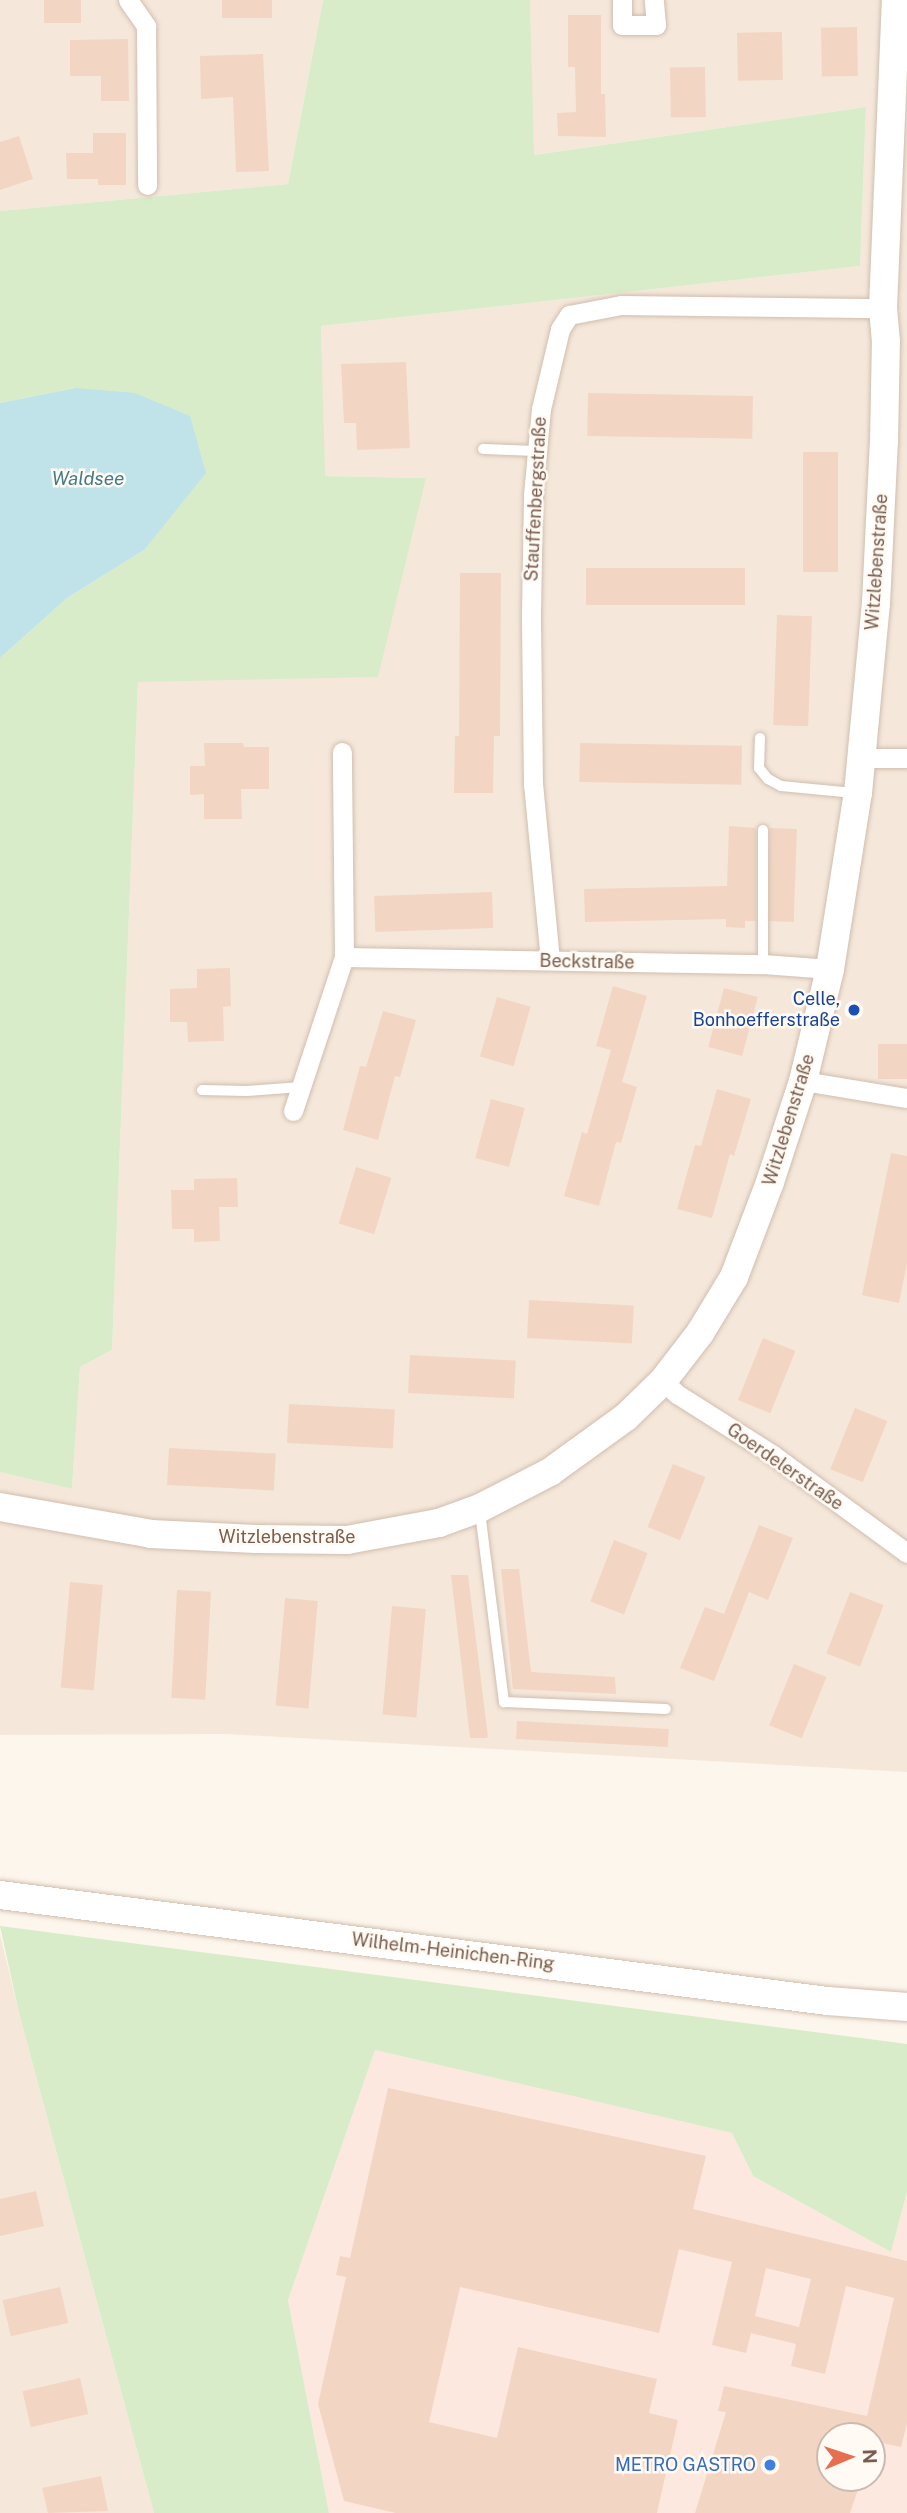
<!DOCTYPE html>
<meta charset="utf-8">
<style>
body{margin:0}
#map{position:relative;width:907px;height:2513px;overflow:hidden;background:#fdf6ec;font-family:"Public Sans",sans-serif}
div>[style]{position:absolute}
.residential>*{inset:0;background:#f5e8da}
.commercial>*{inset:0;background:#fde8e0}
.green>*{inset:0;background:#d8ecc9}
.water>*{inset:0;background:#bfe3e8}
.building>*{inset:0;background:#f3d5c3;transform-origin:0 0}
.roads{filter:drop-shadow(0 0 2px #d1beb0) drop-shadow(0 0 2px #d1beb0)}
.lane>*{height:10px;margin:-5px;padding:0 5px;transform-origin:5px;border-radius:5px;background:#fff}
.street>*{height:19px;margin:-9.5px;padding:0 9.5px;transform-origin:9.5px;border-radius:9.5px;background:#fff}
.secondary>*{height:28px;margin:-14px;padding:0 14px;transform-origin:14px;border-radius:14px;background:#fff}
.dots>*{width:19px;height:19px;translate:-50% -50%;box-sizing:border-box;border:4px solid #fffaf3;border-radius:50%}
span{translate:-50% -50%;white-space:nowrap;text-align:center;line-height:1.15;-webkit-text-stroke:5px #fffaf3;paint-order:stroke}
.street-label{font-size:18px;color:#7a5c4d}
.transit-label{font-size:18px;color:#164399}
.right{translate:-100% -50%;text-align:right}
.shop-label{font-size:18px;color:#366cbe}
.water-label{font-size:19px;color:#437c86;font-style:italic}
.north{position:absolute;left:816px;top:2422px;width:70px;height:70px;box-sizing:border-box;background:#fffaf3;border:2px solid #cabbb1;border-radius:50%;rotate:88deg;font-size:19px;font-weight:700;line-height:28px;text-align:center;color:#7a5c4d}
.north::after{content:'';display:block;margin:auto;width:24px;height:32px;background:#e76f51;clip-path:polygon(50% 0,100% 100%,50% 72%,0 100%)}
</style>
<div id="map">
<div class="residential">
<div style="clip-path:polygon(0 0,323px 0,288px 184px,0 211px)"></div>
<div style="clip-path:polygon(530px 0,907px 0,907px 1772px,225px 1734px,0 1735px,0 1472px,72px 1489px,80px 1367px,112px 1350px,138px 682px,426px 478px,324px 476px,321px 326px,860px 266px,866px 107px,533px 155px)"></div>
<div style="clip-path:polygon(0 1934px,19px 2013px,154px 2513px,0 2513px)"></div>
</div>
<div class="commercial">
<div style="clip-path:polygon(evenodd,375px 2050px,732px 2133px,753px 2176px,891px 2252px,907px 2192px,907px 2513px,329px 2513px,288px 2300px,375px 2050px,830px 2436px,872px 2436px,872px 2478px,830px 2478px,830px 2436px)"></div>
</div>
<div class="green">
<div style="clip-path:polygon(323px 0,530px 0,534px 155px,866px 107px,860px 266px,321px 326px,325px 476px,426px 478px,378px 677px,138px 682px,112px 1350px,80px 1367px,72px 1489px,0 1472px,0 658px,67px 598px,144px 550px,75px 388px,0 403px,0 211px,288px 184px)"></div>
<div style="clip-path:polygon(0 1926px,907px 2044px,907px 2192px,891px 2252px,753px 2176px,732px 2133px,375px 2050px,288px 2300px,329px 2513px,154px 2513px,19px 2013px)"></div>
</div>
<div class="water">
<div style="clip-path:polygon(75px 388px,135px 393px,190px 416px,206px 473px,144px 550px,67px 598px,0 658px,0 403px)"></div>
</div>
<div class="building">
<div style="left:44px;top:0;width:37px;height:23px"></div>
<div style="left:222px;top:0;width:50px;height:18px"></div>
<div style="clip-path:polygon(568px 15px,601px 15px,601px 94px,605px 94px,606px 137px,558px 136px,557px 113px,576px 112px,575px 67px,568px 67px)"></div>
<div style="left:857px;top:27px;width:49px;height:36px;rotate:89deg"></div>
<div style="left:782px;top:32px;width:48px;height:45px;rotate:89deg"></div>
<div style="clip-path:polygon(128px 39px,129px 101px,101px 101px,101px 76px,70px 76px,70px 40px)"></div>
<div style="clip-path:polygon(263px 54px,269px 171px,236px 172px,233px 97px,201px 99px,200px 56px)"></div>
<div style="left:705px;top:67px;width:50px;height:35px;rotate:89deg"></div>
<div style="clip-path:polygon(93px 133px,126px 133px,126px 185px,98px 185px,98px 179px,67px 179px,66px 153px,93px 153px)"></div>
<div style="clip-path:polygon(19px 136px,33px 179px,0 190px,0 142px)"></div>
<div style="clip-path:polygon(406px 362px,410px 448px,357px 450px,356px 423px,344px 423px,341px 364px)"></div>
<div style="left:588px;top:393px;width:165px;height:43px;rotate:1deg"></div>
<div style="left:803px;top:452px;width:35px;height:120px"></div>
<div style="left:745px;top:568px;width:37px;height:159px;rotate:90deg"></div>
<div style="clip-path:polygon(460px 573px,501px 573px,500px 736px,494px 736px,493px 793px,454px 793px,455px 736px,459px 736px)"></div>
<div style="left:777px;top:615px;width:35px;height:110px;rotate:2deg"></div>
<div style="clip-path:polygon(204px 743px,243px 743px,244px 747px,269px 747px,269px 789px,241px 789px,242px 819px,204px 819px,204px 794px,190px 795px,190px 766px,205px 766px)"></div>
<div style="left:580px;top:743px;width:162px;height:39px;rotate:1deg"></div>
<div style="clip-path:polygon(729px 826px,756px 828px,756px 921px,745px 921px,745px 928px,726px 927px,726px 919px,585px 922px,584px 889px,727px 886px)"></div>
<div style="left:770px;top:828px;width:27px;height:93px;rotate:2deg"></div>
<div style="left:492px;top:892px;width:36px;height:118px;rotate:88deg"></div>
<div style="clip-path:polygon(230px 968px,231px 1006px,223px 1007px,224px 1041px,188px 1042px,187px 1022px,170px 1022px,170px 989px,197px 988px,197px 969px)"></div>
<div style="clip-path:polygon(613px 986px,647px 996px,622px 1082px,637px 1087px,621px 1143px,616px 1142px,599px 1206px,564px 1196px,582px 1132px,587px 1134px,611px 1050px,596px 1046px)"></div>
<div style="left:724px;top:988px;width:35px;height:61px;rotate:15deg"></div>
<div style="left:497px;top:997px;width:35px;height:62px;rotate:16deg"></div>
<div style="clip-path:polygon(383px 1011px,416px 1020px,400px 1077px,395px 1076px,378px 1140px,343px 1130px,360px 1066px,366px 1067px)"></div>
<div style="left:907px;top:1044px;width:35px;height:29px;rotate:90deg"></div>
<div style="clip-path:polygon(717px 1089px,751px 1099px,734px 1156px,730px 1154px,712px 1218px,677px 1209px,695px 1145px,701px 1146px)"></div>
<div style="left:491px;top:1099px;width:35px;height:61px;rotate:15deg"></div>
<div style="clip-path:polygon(891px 1153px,907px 1156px,907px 1263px,899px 1303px,862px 1295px)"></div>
<div style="left:356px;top:1167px;width:37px;height:59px;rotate:17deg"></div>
<div style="clip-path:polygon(237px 1178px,238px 1207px,219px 1207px,220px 1241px,194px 1242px,194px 1229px,172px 1229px,171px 1190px,194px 1190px,194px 1179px)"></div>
<div style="left:529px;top:1300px;width:105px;height:38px;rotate:3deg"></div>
<div style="left:763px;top:1338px;width:35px;height:67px;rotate:22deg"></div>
<div style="left:410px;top:1355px;width:106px;height:38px;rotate:3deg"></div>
<div style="left:289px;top:1404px;width:106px;height:39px;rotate:3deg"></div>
<div style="left:855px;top:1408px;width:35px;height:66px;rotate:22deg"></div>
<div style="left:169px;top:1448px;width:107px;height:37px;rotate:3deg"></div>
<div style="left:673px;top:1464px;width:35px;height:68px;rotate:22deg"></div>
<div style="clip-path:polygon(759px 1525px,793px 1538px,768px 1600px,749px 1592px,714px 1681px,680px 1668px,705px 1607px,724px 1614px)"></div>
<div style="left:614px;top:1540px;width:36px;height:66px;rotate:21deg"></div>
<div style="clip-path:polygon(501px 1569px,519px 1569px,531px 1672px,615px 1677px,616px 1694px,513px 1689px)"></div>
<div style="clip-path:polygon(451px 1575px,468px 1575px,488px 1737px,486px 1738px,470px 1738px)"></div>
<div style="left:70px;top:1582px;width:33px;height:106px;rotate:5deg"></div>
<div style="left:177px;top:1590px;width:34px;height:108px;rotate:3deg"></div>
<div style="left:850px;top:1592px;width:36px;height:66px;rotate:21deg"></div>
<div style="left:285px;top:1598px;width:33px;height:108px;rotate:5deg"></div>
<div style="left:392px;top:1606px;width:34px;height:109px;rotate:5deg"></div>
<div style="left:794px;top:1664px;width:35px;height:66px;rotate:22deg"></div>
<div style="left:517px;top:1721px;width:152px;height:18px;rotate:3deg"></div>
<div style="clip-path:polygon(evenodd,388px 2088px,706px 2156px,693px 2209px,907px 2261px,907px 2424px,901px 2447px,872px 2441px,872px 2436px,830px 2436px,830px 2478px,862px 2478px,850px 2513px,695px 2513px,726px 2412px,718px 2411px,724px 2386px,867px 2416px,894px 2298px,846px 2286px,825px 2374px,791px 2366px,796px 2344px,751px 2333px,746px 2353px,712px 2345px,732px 2262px,679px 2249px,659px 2333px,460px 2287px,429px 2422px,497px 2438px,518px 2347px,657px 2379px,649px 2413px,678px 2420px,657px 2513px,396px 2513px,344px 2501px,318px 2404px,346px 2277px,336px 2275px,340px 2256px,350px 2258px,388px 2088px,766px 2268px,811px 2279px,799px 2327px,755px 2316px,766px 2268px)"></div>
<div style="clip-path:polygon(36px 2191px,44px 2226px,0 2236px,0 2199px)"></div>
<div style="left:60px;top:2287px;width:37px;height:59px;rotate:77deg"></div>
<div style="left:80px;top:2378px;width:37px;height:59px;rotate:77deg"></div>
<div style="clip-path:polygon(101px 2476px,108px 2511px,48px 2513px,42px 2488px)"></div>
</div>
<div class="roads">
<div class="lane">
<div style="left:483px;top:449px;width:54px;rotate:2.1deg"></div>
<div style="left:760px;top:738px;width:30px;rotate:92deg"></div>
<div style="left:759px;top:768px;width:14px;rotate:51deg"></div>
<div style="left:768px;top:779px;width:15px;rotate:28deg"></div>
<div style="left:781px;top:786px;width:73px;rotate:5.5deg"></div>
<div style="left:763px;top:964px;width:134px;rotate:-90deg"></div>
<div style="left:202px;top:1090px;width:45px;rotate:1.3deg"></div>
<div style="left:247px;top:1091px;width:54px;rotate:-4.2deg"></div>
<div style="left:480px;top:1512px;width:192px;rotate:82.8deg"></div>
<div style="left:504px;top:1702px;width:162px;rotate:2.5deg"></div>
</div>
<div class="street">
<div style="left:128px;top:0;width:32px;rotate:55deg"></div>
<div style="left:146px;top:26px;width:159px;rotate:89.6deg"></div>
<div style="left:622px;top:0;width:25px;rotate:90deg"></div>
<div style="left:622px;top:25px;width:34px"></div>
<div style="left:656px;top:25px;width:25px;rotate:-95deg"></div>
<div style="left:862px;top:758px;width:45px"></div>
<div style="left:344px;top:957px;width:419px;rotate:1deg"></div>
<div style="left:763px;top:964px;width:67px;rotate:4.3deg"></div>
<div style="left:550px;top:960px;width:176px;rotate:-95.5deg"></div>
<div style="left:533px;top:785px;width:172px;rotate:-90.7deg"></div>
<div style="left:531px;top:613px;width:118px;rotate:-89deg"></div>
<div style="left:533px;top:495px;width:86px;rotate:-84.7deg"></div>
<div style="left:541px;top:409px;width:82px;rotate:-76.6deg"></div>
<div style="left:560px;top:329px;width:17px;rotate:-57deg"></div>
<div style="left:569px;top:315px;width:53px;rotate:-10.9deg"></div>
<div style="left:621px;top:305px;width:262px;rotate:0.7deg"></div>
<div style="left:803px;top:1081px;width:105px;rotate:9.3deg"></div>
<div style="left:293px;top:1111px;width:162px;rotate:-71.7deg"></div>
<div style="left:344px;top:957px;width:205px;rotate:-90.6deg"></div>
<div style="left:663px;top:1381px;width:19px;rotate:43deg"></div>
<div style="left:677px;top:1394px;width:114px;rotate:32.4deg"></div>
<div style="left:773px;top:1455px;width:166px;rotate:36.2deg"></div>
</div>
<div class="secondary">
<div style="left:0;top:1507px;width:153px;rotate:10.1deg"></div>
<div style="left:151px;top:1534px;width:105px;rotate:2.7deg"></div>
<div style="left:256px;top:1539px;width:91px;rotate:0.6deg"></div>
<div style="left:347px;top:1540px;width:94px;rotate:-10.5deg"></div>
<div style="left:439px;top:1523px;width:44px;rotate:-20.1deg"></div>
<div style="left:480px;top:1508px;width:79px;rotate:-27.2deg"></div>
<div style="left:550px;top:1472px;width:94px;rotate:-35.9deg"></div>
<div style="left:626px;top:1417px;width:52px;rotate:-44.2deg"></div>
<div style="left:663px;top:1381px;width:61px;rotate:-52.4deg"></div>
<div style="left:700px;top:1333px;width:66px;rotate:-58.7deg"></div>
<div style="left:734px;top:1277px;width:102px;rotate:-69.2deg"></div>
<div style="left:770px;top:1182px;width:106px;rotate:-71.9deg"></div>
<div style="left:803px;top:1081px;width:115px;rotate:-76.4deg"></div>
<div style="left:830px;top:969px;width:178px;rotate:-81deg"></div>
<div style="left:858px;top:793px;width:191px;rotate:-84.6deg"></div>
<div style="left:876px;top:603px;width:161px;rotate:-87.2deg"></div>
<div style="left:884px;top:442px;width:100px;rotate:-88.9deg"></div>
<div style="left:886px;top:342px;width:34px;rotate:-95deg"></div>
<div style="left:883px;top:308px;width:308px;rotate:-87.6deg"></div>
<div style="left:0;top:1895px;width:835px;rotate:7.3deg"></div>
<div style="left:828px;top:2001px;width:79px;rotate:4.3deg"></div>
</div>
</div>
<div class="dots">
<div style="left:854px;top:1010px;background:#1a4fb4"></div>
<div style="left:770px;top:2465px;background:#3f7fe0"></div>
</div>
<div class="street-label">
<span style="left:536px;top:499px;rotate:-87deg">Stauffenbergstraße</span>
<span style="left:877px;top:562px;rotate:-86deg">Witzlebenstraße</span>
<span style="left:587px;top:962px;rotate:1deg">Beckstraße</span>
<span style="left:789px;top:1120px;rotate:-73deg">Witzlebenstraße</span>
<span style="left:785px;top:1467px;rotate:35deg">Goerdelerstraße</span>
<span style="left:287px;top:1537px">Witzlebenstraße</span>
<span style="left:453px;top:1952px;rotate:7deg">Wilhelm-Heinichen-Ring</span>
</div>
<div class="transit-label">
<span class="right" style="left:840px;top:1010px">Celle,<br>Bonhoefferstraße</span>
</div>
<div class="shop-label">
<span class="right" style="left:756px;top:2465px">METRO GASTRO</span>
</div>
<div class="water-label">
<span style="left:88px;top:479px">Waldsee</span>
</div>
<div class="north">N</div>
</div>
